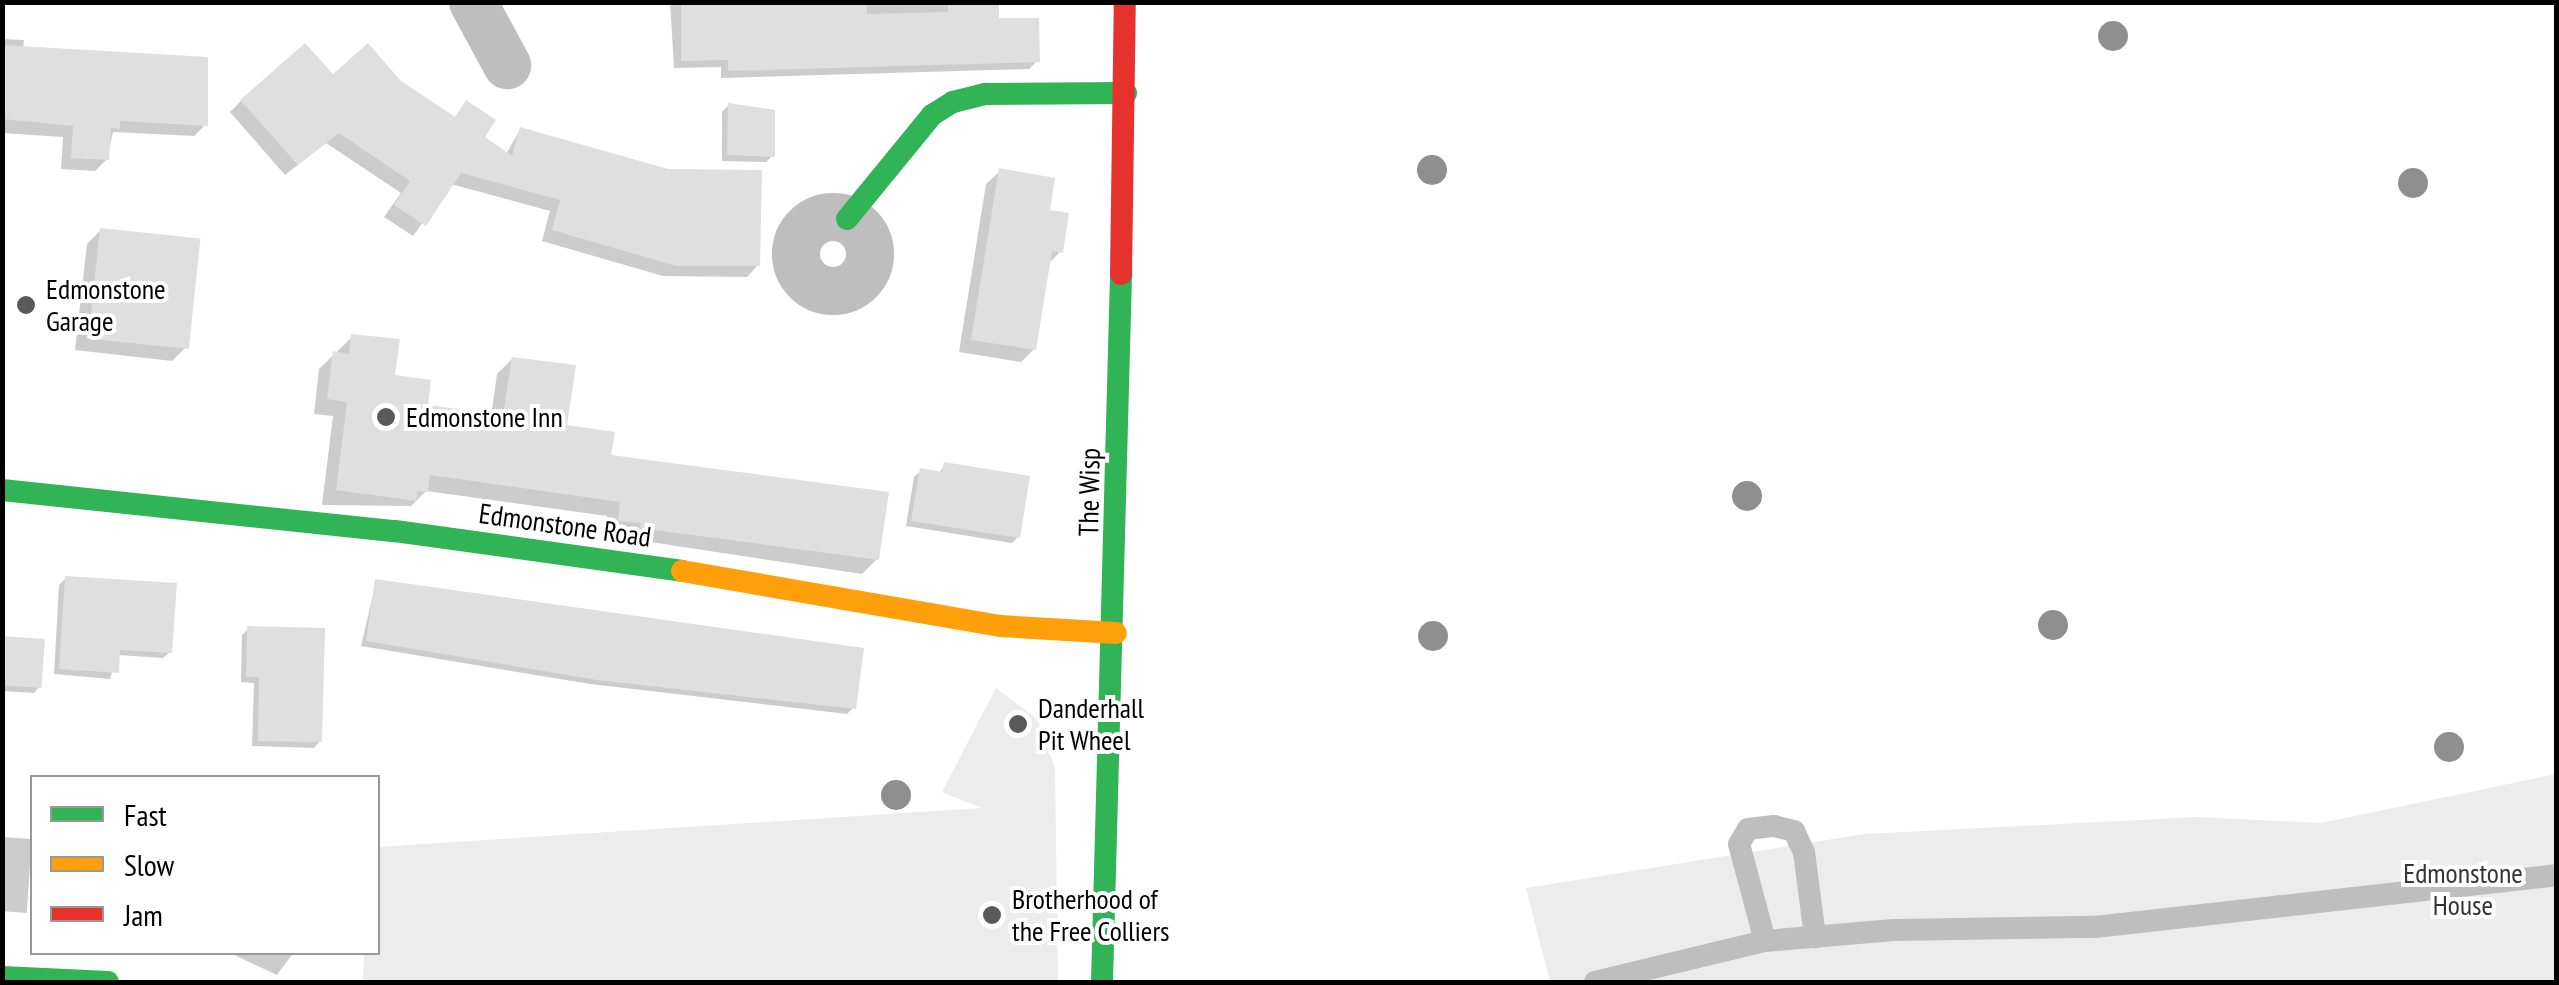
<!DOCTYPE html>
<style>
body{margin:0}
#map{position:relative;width:2559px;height:985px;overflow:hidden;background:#fff;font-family:"PT Sans Narrow",sans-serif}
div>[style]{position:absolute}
.green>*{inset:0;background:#ececec}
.shadow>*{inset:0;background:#0003;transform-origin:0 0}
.building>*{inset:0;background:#dfdfdf;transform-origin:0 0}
.lane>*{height:22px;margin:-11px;padding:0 11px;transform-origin:11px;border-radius:11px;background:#bebebe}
.street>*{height:48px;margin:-24px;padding:0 24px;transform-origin:24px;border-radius:24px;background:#bebebe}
.street>.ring{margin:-24px;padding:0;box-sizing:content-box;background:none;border:48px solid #bebebe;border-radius:50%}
.fast>*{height:22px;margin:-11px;padding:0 11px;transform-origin:11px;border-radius:11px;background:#30b455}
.slow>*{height:22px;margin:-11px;padding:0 11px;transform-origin:11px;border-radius:11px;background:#ff9f0a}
.jam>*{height:22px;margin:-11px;padding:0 11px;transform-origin:11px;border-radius:11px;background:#e5322d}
.trees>*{width:30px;height:30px;margin:-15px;border-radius:50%;background:#8f8f8f}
.dots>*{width:28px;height:28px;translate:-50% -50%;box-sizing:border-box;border:5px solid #fff;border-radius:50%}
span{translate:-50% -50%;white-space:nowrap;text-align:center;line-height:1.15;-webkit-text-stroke:8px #fff;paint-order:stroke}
.poi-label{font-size:28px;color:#000}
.left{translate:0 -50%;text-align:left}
.street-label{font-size:28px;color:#000}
.park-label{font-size:28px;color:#333}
.frame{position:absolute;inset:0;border:5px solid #000;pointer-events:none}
.legend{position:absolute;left:30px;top:775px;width:350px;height:180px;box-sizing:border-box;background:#fff;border:2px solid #999;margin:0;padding:12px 18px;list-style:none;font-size:30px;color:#000}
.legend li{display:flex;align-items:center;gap:20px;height:50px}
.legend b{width:50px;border:2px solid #999}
</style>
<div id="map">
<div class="green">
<div style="clip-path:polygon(996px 688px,1037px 719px,1055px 768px,1058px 982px,363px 982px,364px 953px,378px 952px,378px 847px,981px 808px,942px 792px)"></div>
<div style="clip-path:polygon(2556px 774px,2556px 982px,1550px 982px,1526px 888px,1865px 834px,2198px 817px,2321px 823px)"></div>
</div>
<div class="shadow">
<div style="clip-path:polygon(670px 2px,996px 2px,997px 21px,1037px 61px,1029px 69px,721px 78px,721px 67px,674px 68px)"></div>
<div style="clip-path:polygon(2px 39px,24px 40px,23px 49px,205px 125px,194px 136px,113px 132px,107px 159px,95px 171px,61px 169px,63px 137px,2px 133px)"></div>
<div style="clip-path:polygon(333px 78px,400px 83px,453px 119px,467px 103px,481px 138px,506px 154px,520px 130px,668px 172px,758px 265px,747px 277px,663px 276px,542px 241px,550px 211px,451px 184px,413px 236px,384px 217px,401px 193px,326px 143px,285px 175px,230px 112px,241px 101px)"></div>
<div style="clip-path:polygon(729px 105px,772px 156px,766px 162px,722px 161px,722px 112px)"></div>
<div style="clip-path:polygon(1000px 171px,1047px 212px,1060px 252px,1048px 264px,1034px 349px,1021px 362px,959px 352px,986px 184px)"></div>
<div style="clip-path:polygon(101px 230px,185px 348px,172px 361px,75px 350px,87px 244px)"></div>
<div style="clip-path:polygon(352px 337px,425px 407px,491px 416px,497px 374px,512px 359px,564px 427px,609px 457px,877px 559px,862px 574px,604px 535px,607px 516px,426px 491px,411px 506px,322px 505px,333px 416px,314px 414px,319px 369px)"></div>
<div style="clip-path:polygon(945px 465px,1018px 537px,1012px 543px,906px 526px,914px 477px,921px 471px,938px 474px)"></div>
<div style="clip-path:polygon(66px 578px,170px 652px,163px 658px,117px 655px,110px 679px,54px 674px,59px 585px)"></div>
<div style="clip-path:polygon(376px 582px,853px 708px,847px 714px,590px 684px,361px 646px)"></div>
<div style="clip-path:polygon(248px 629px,320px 741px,314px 748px,252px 746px,254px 683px,241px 682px,242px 635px)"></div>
<div style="clip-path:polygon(2px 639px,40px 686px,34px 693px,2px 691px)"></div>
<div style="left:2px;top:837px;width:30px;height:74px;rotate:4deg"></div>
<div style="clip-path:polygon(228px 952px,294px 952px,277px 975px)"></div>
</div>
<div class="building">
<div style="clip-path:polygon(681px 2px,867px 2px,867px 14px,948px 12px,948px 2px,999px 2px,999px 18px,1039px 18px,1040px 62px,728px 71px,728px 60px,681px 61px)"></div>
<div style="clip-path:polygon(305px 43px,333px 74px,368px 43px,401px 81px,455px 117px,466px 100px,496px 120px,485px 137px,512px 156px,520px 127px,668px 169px,762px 170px,760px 266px,676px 266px,552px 230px,560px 200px,461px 173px,426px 226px,394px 205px,410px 181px,339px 133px,298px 165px,240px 100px)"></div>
<div style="clip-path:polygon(2px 45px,208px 57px,208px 126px,120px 121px,120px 129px,111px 128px,109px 160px,71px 158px,73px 126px,2px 119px)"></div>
<div style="clip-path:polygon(728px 103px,775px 110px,775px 157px,727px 155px)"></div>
<div style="clip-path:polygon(999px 168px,1055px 178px,1050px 210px,1069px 213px,1063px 253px,1052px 251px,1036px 350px,971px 340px)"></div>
<div style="left:100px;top:228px;width:101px;height:111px;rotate:6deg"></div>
<div style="clip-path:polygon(351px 334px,400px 339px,395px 375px,431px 380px,428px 405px,503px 415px,512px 357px,576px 365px,567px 425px,615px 432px,611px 455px,889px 492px,879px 560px,640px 528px,641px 523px,618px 521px,620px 502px,430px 475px,428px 492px,418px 491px,416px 501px,336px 490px,347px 402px,327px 399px,333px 351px,349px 354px)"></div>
<div style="clip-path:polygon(944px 462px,1030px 476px,1020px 538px,911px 521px,920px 468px,942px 472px)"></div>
<div style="clip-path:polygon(65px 576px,177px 583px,172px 653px,120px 650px,119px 673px,59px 669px)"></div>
<div style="clip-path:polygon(375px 579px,864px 648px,856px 709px,597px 680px,366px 641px)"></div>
<div style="clip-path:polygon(247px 626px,325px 628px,322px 742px,258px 741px,259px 677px,246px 677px)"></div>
<div style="left:2px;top:636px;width:43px;height:49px;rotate:4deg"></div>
</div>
<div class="lane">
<div style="left:1765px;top:941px;width:100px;rotate:-105deg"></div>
<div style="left:1739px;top:844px;width:17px;rotate:-59deg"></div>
<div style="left:1748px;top:829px;width:26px;rotate:-7deg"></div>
<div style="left:1774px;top:826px;width:21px;rotate:14deg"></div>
<div style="left:1794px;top:831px;width:23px;rotate:65deg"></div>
<div style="left:1804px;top:852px;width:86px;rotate:82.6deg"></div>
<div style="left:1595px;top:982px;width:175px;rotate:-13.6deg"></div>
<div style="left:1765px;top:941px;width:129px;rotate:-4.9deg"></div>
<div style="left:1894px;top:930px;width:201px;rotate:-0.9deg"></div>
<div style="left:2095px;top:927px;width:464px;rotate:-6.4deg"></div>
</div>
<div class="street">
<div style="left:473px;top:2px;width:72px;rotate:61.6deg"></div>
<div class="ring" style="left:796px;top:217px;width:26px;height:26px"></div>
</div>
<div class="fast">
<div style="left:847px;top:219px;width:134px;rotate:-50.7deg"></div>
<div style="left:932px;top:115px;width:25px;rotate:-32deg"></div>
<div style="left:953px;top:102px;width:34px;rotate:-14deg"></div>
<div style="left:986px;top:94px;width:140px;rotate:-0.4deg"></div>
<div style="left:2px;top:490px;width:395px;rotate:6deg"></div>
<div style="left:395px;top:531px;width:290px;rotate:7.9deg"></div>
<div style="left:2px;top:977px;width:106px;rotate:2.7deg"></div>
<div style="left:1102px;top:982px;width:708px;rotate:-88.46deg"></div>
</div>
<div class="slow">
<div style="left:682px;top:571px;width:323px;rotate:9.8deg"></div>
<div style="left:1000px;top:626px;width:116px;rotate:3.5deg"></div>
</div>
<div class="jam">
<div style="left:1121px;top:274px;width:272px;rotate:-89.2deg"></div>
</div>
<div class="trees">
<div style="left:2113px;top:36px"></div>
<div style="left:1432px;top:170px"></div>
<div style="left:2413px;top:183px"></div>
<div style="left:1747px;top:496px"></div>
<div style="left:2053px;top:625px"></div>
<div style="left:1433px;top:636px"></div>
<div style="left:2449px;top:747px"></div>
<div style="left:896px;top:795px"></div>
</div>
<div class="dots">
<div style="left:26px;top:305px;background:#595959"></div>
<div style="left:386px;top:417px;background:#595959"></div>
<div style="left:1018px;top:724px;background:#595959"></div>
<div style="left:992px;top:915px;background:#595959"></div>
</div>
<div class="poi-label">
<span class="left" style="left:46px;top:305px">Edmonstone<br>Garage</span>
<span class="left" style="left:406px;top:417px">Edmonstone Inn</span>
<span class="left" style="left:1038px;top:724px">Danderhall<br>Pit Wheel</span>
<span class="left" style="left:1012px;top:915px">Brotherhood of<br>the Free Colliers</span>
</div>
<div class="street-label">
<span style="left:1089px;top:492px;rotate:-89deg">The Wisp</span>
<span style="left:565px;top:525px;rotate:8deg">Edmonstone Road</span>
</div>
<div class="park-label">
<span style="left:2463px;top:889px">Edmonstone<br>House</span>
</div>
<div class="frame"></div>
<ul class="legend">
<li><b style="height:12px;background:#30b455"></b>Fast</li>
<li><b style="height:12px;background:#ff9f0a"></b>Slow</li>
<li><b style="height:12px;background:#e5322d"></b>Jam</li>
</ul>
</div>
